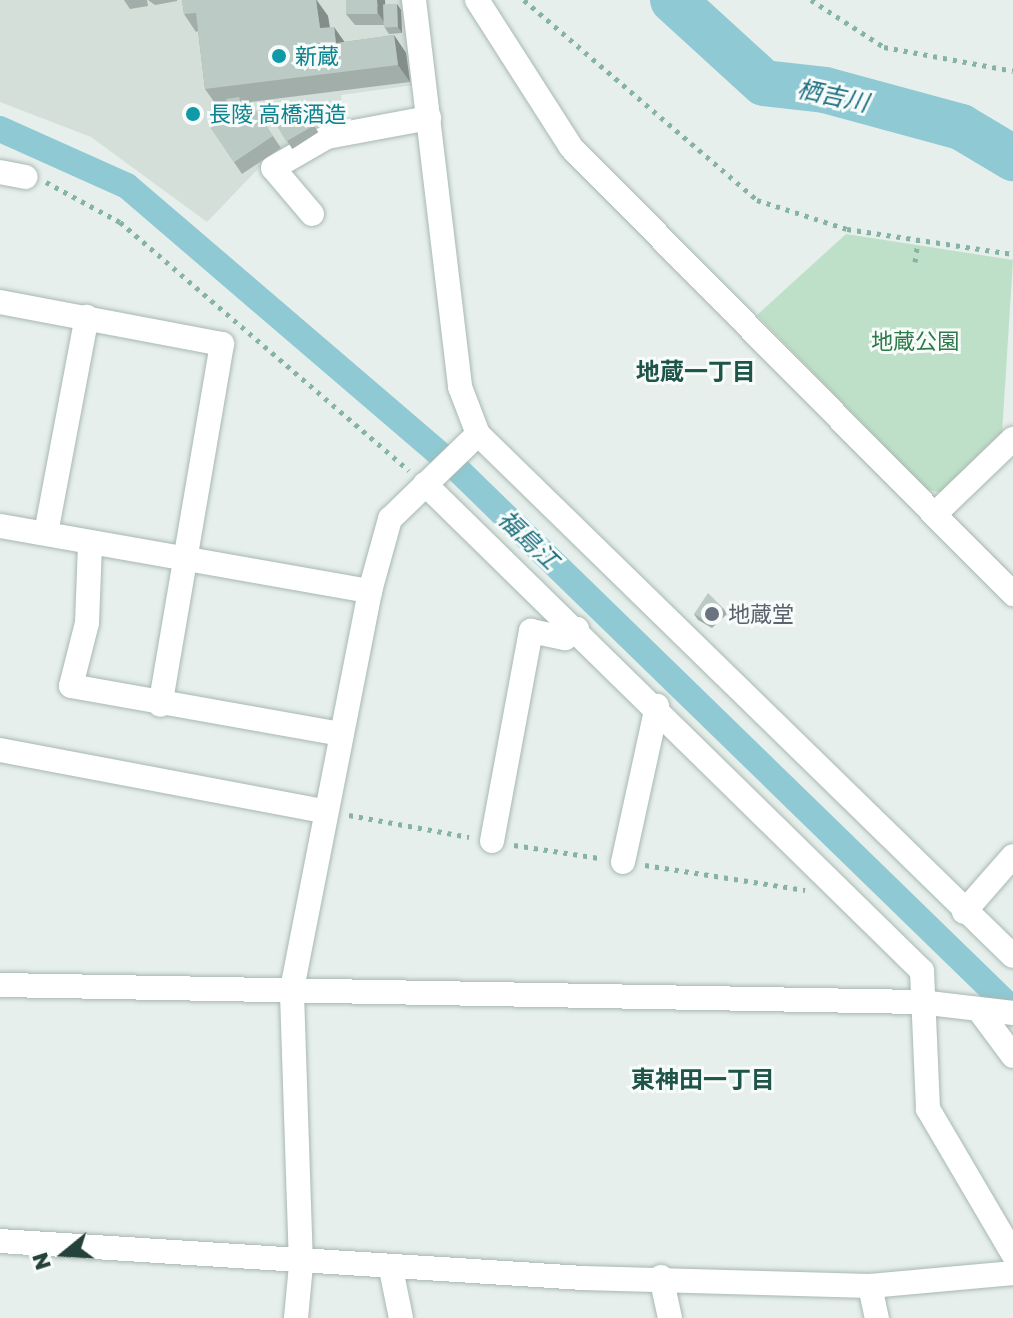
<!DOCTYPE html>
<meta charset="utf-8">
<style>
body{margin:0}
#map{position:relative;width:1013px;height:1318px;overflow:hidden;background:#e6efeb;font-family:"Golos Text","Noto Sans JP",sans-serif}
div>[style]{position:absolute}
.built>*{inset:0;background:#d4dfda}
.green>*{inset:0;background:#bfe0c8}
.canal>*{height:26px;margin:-13px;padding:0 13px;transform-origin:13px;border-radius:13px;background:#8ec9d4}
.river>*{height:46px;margin:-23px;padding:0 23px;transform-origin:23px;border-radius:23px;background:#8ec9d4}
.path>*{height:5px;margin-top:-2.5px;transform-origin:0;background:repeating-linear-gradient(90deg,#86b3a5 0 4px,transparent 0 10px)}
.roads{filter:drop-shadow(0 0 2px #a8b8b2) drop-shadow(0 0 2px #a8b8b2)}
.minor>*{height:24px;margin:-12px;padding:0 12px;transform-origin:12px;border-radius:12px;background:#fff}
.wall>*{inset:0;background:#a1aea9;transform-origin:0 0}
.shaded-wall>*{inset:0;background:#838d89}
.building>*{inset:0;background:#bbcac4;transform-origin:0 0}
.dots>*{width:22px;height:22px;translate:-50% -50%;box-sizing:border-box;border:4px solid #f7fbf9;border-radius:50%}
span{translate:-50% -50%;white-space:nowrap;text-align:center;line-height:1.15;-webkit-text-stroke:6px #f7fbf9;paint-order:stroke}
.culture-label{font-size:22px;color:#0d838f}
.left{translate:0 -50%;text-align:left}
.park-label{font-size:22px;color:#2d7a4b}
.worship-label{font-size:22px;color:#5b616d}
.water-label{font-size:24px;color:#1c6f80;font-style:italic}
.neighbourhood-label{font-size:24px;color:#1f5548;font-weight:700}
.north{position:absolute;left:24px;top:1214px;width:80px;height:80px;-webkit-text-stroke:6px #f7fbf9;paint-order:stroke;rotate:252deg;font-size:22px;font-weight:700;line-height:32px;text-align:center;color:#24423a}
.north::after{content:'';display:block;margin:auto;width:28px;height:36px;background:#24423a;clip-path:polygon(50% 0,100% 100%,50% 72%,0 100%)}
</style>
<div id="map">
<div class="built">
<div style="clip-path:polygon(0 0,402px 0,414px 85px,341px 95px,346px 128px,320px 132px,259px 168px,207px 222px,91px 137px,0 102px)"></div>
</div>
<div class="green">
<div style="clip-path:polygon(846px 234px,1013px 260px,1002px 434px,944px 493px,927px 490px,757px 315px)"></div>
</div>
<div class="canal">
<div style="left:0;top:129px;width:139px;rotate:24.2deg"></div>
<div style="left:127px;top:186px;width:432px;rotate:40.6deg"></div>
<div style="left:455px;top:467px;width:779px;rotate:44.22deg"></div>
</div>
<div class="river">
<div style="left:673px;top:0;width:123px;rotate:42.4deg"></div>
<div style="left:764px;top:83px;width:61px;rotate:6.5deg"></div>
<div style="left:825px;top:90px;width:141px;rotate:15.2deg"></div>
<div style="left:961px;top:127px;width:61px;rotate:30.8deg"></div>
</div>
<div class="path">
<div style="left:524px;top:0;width:307px;rotate:40.6deg"></div>
<div style="left:757px;top:200px;width:95px;rotate:17.9deg"></div>
<div style="left:847px;top:229px;width:168px;rotate:8.6deg"></div>
<div style="left:811px;top:0;width:87px;rotate:32.8deg"></div>
<div style="left:884px;top:47px;width:131px;rotate:10.5deg"></div>
<div style="left:46px;top:182px;width:84px;rotate:28.4deg"></div>
<div style="left:120px;top:222px;width:381px;rotate:40.7deg"></div>
<div style="left:915px;top:262px;width:21px;rotate:-82deg"></div>
<div style="left:349px;top:815px;width:122px;rotate:10.4deg"></div>
<div style="left:514px;top:845px;width:86px;rotate:8.7deg"></div>
<div style="left:645px;top:865px;width:162px;rotate:8.9deg"></div>
</div>
<div class="roads">
<div class="minor">
<div style="left:414px;top:0;width:390px;rotate:83.2deg"></div>
<div style="left:460px;top:387px;width:50px;rotate:69deg"></div>
<div style="left:478px;top:434px;width:747px;rotate:44.3deg"></div>
<div style="left:477px;top:0;width:174px;rotate:57.4deg"></div>
<div style="left:571px;top:147px;width:629px;rotate:45.32deg"></div>
<div style="left:0;top:172px;width:26px;rotate:11deg"></div>
<div style="left:312px;top:214px;width:60px;rotate:-130.3deg"></div>
<div style="left:273px;top:168px;width:62px;rotate:-29.9deg"></div>
<div style="left:327px;top:137px;width:104px;rotate:-10.6deg"></div>
<div style="left:0;top:302px;width:226px;rotate:10.7deg"></div>
<div style="left:222px;top:344px;width:366px;rotate:99.7deg"></div>
<div style="left:425px;top:484px;width:696px;rotate:44.42deg"></div>
<div style="left:922px;top:971px;width:138px;rotate:87.5deg"></div>
<div style="left:928px;top:1109px;width:168px;rotate:59.6deg"></div>
<div style="left:936px;top:513px;width:107px;rotate:-43.9deg"></div>
<div style="left:0;top:526px;width:376px;rotate:10deg"></div>
<div style="left:46px;top:533px;width:220px;rotate:-79.3deg"></div>
<div style="left:90px;top:545px;width:78px;rotate:92.2deg"></div>
<div style="left:87px;top:623px;width:65px;rotate:104.3deg"></div>
<div style="left:71px;top:686px;width:274px;rotate:10.1deg"></div>
<div style="left:0;top:750px;width:330px;rotate:10.7deg"></div>
<div style="left:492px;top:841px;width:214px;rotate:-79.5deg"></div>
<div style="left:531px;top:631px;width:35px;rotate:12deg"></div>
<div style="left:565px;top:638px;width:15px;rotate:-37deg"></div>
<div style="left:623px;top:862px;width:160px;rotate:-77.7deg"></div>
<div style="left:964px;top:912px;width:74px;rotate:-48.8deg"></div>
<div style="left:0;top:985px;width:920px;rotate:1.06deg"></div>
<div style="left:920px;top:1002px;width:94px;rotate:6.7deg"></div>
<div style="left:979px;top:1010px;width:57px;rotate:53.5deg"></div>
<div style="left:0;top:1241px;width:584px;rotate:3.63deg"></div>
<div style="left:583px;top:1278px;width:287px;rotate:1.6deg"></div>
<div style="left:870px;top:1286px;width:144px;rotate:-5.2deg"></div>
<div style="left:391px;top:1269px;width:50px;rotate:78.5deg"></div>
<div style="left:661px;top:1277px;width:42px;rotate:77.6deg"></div>
<div style="left:870px;top:1286px;width:33px;rotate:78deg"></div>
<div style="left:296px;top:1318px;width:53px;rotate:-84.6deg"></div>
<div style="left:301px;top:1265px;width:276px;rotate:-91.9deg"></div>
<div style="left:292px;top:989px;width:406px;rotate:-78.9deg"></div>
<div style="left:370px;top:591px;width:75px;rotate:-74.5deg"></div>
<div style="left:390px;top:519px;width:122px;rotate:-44deg"></div>
</div>
</div>
<div class="wall">
<div style="clip-path:polygon(124px 0,147px 0,148px 6px,130px 9px)"></div>
<div style="clip-path:polygon(148px 0,177px 0,177px 1px,155px 5px)"></div>
<div style="clip-path:polygon(182px 0,317px 0,328px 16px,330px 27px,344px 42px,394px 35px,406px 53px,410px 82px,250px 102px,281px 148px,242px 174px,211px 128px,231px 114px,228px 105px,217px 106px,205px 89px,198px 31px,196px 32px,184px 14px)"></div>
<div style="clip-path:polygon(397px 4px,401px 10px,402px 33px,389px 34px,385px 28px,384px 25px,355px 25px,346px 14px,385px 5px)"></div>
<div style="left:302px;top:107px;width:30px;height:31px;rotate:57deg"></div>
<div style="clip-path:polygon(723px 608px,727px 614px,712px 628px,698px 620px,694px 614px)"></div>
</div>
<div class="shaded-wall">
<div style="clip-path:polygon(316px 0,328px 16px,332px 45px,320px 28px)"></div>
<div style="clip-path:polygon(377px 0,385px 0,386px 25px,378px 13px)"></div>
<div style="clip-path:polygon(397px 4px,401px 10px,402px 33px,398px 27px)"></div>
<div style="clip-path:polygon(334px 27px,346px 44px,336px 43px)"></div>
<div style="clip-path:polygon(394px 35px,406px 53px,410px 82px,398px 65px)"></div>
</div>
<div class="building">
<div style="clip-path:polygon(182px 0,316px 0,320px 28px,334px 27px,336px 43px,394px 35px,398px 65px,205px 89px,196px 13px,184px 14px)"></div>
<div style="left:346px;top:0;width:31px;height:14px"></div>
<div style="left:397px;top:4px;width:23px;height:14px;rotate:88deg"></div>
<div style="clip-path:polygon(239px 97px,242px 107px,231px 114px,226px 99px)"></div>
<div style="left:250px;top:102px;width:41px;height:47px;rotate:56deg"></div>
<div style="left:302px;top:107px;width:22px;height:31px;rotate:60deg"></div>
<div style="clip-path:polygon(708px 593px,723px 608px,708px 622px,694px 614px)"></div>
</div>
<div class="dots">
<div style="left:279px;top:56px;background:#0f9aa8"></div>
<div style="left:193px;top:114px;background:#0f9aa8"></div>
<div style="left:712px;top:614px;background:#6b7280"></div>
</div>
<div class="culture-label">
<span class="left" style="left:295px;top:56px">新蔵</span>
<span class="left" style="left:209px;top:114px">長陵 高橋酒造</span>
</div>
<div class="park-label">
<span style="left:915px;top:341px">地蔵公園</span>
</div>
<div class="worship-label">
<span class="left" style="left:728px;top:614px">地蔵堂</span>
</div>
<div class="water-label">
<span style="left:833px;top:95px;rotate:12deg">栖吉川</span>
<span style="left:529px;top:539px;rotate:44deg">福島江</span>
</div>
<div class="neighbourhood-label">
<span style="left:696px;top:371px">地蔵一丁目</span>
<span style="left:703px;top:1079px">東神田一丁目</span>
</div>
<div class="north">N</div>
</div>
